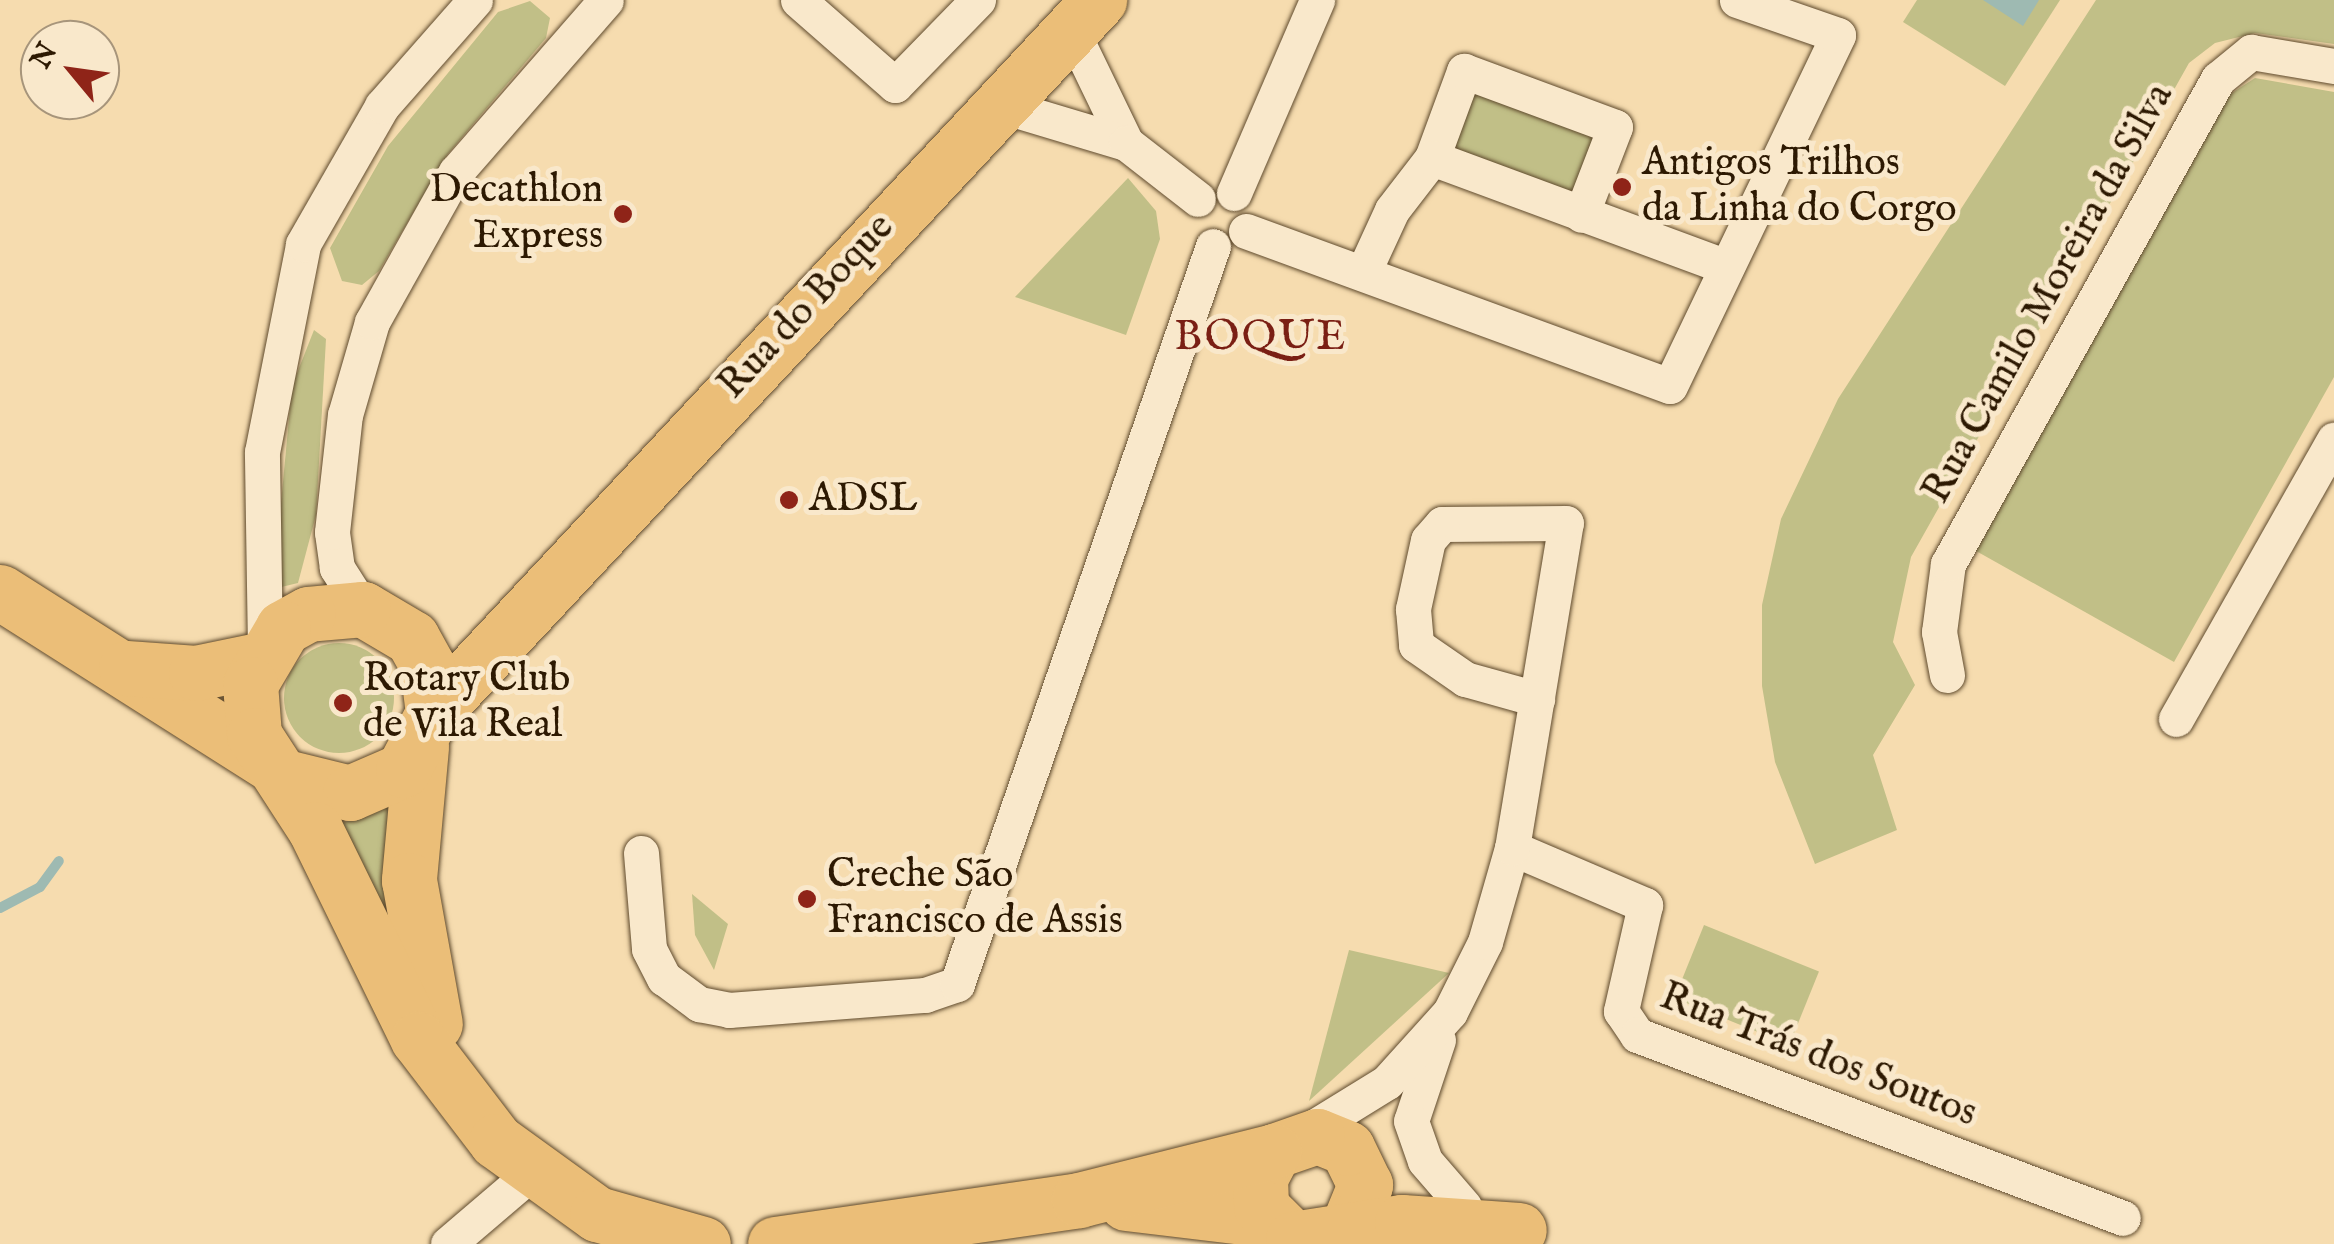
<!DOCTYPE html>
<meta charset="utf-8">
<style>
body{margin:0}
#map{position:relative;width:2334px;height:1244px;overflow:hidden;background:#f6dcaf;font-family:"IM FELL English",serif}
div>[style]{position:absolute}
.green>*{inset:0;background:#c1bf87;transform-origin:0 0}
.round{border-radius:50%}
.water>*{inset:0;background:#9ebab2}
.stream>*{height:10px;margin:-5px;padding:0 5px;transform-origin:5px;border-radius:5px;background:#9ebab2}
.roads{filter:drop-shadow(0 0 2px #5f4a2d) drop-shadow(0 0 2px #5f4a2d)}
.minor>*{height:35px;margin:-17.5px;padding:0 17.5px;transform-origin:17.5px;border-radius:17.5px;background:#f9e8cb}
.primary>*{height:55px;margin:-27.5px;padding:0 27.5px;transform-origin:27.5px;border-radius:27.5px;background:#ebbe78}
.dots>*{width:28px;height:28px;translate:-50% -50%;box-sizing:border-box;border:5px solid #f9e8cb;border-radius:50%}
span{translate:-50% -50%;white-space:nowrap;text-align:center;line-height:1.15;-webkit-text-stroke:10px #f9e8cb;paint-order:stroke}
.poi-label{font-size:40px;color:#2d1902}
.left{translate:0 -50%;text-align:left}
.right{translate:-100% -50%;text-align:right}
.street-label{font-size:40px;color:#2d1902}
.neighbourhood-label{font-size:42px;color:#7a1f14;letter-spacing:2.5px}
.north{position:absolute;left:20px;top:20px;width:100px;height:100px;box-sizing:border-box;background:#f9e8cb;border:2px solid #a7957b;border-radius:50%;rotate:299deg;font-size:28px;font-weight:700;line-height:40px;text-align:center;color:#2d1902}
.north::after{content:'';display:block;margin:auto;width:35px;height:45px;background:#8f2418;clip-path:polygon(50% 0,100% 100%,50% 72%,0 100%)}
</style>
<div id="map">
<div class="green">
<div style="clip-path:polygon(1917px 0,2060px 0,2005px 86px,1903px 22px)"></div>
<div style="clip-path:polygon(2096px 0,2334px 0,2334px 44px,2255px 33px,2215px 43px,2189px 63px,1911px 557px,1893px 642px,1915px 685px,1873px 755px,1897px 830px,1815px 864px,1775px 762px,1762px 686px,1762px 605px,1781px 519px,1838px 399px)"></div>
<div style="clip-path:polygon(530px 1px,550px 18px,546px 38px,447px 155px,379px 271px,362px 285px,342px 281px,330px 248px,388px 146px,498px 12px)"></div>
<div style="clip-path:polygon(2255px 78px,2334px 92px,2334px 377px,2174px 662px,1969px 547px,2218px 102px)"></div>
<div style="left:1468px;top:84px;width:144px;height:68px;rotate:20deg"></div>
<div style="clip-path:polygon(1128px 178px,1156px 211px,1160px 239px,1126px 335px,1015px 297px)"></div>
<div style="clip-path:polygon(314px 330px,326px 339px,316px 515px,298px 583px,273px 589px,292px 386px)"></div>
<div class="round" style="left:284px;top:643px;width:110px;height:110px"></div>
<div style="clip-path:polygon(396px 803px,408px 989px,334px 826px)"></div>
<div style="clip-path:polygon(692px 894px,728px 924px,714px 970px,695px 935px)"></div>
<div style="left:1704px;top:925px;width:124px;height:79px;rotate:22deg"></div>
<div style="clip-path:polygon(1349px 950px,1449px 973px,1309px 1101px)"></div>
</div>
<div class="water">
<div style="clip-path:polygon(1983px 0,2039px 0,2023px 26px)"></div>
</div>
<div class="stream">
<div style="left:0;top:908px;width:45px;rotate:-27.7deg"></div>
<div style="left:40px;top:887px;width:32px;rotate:-54deg"></div>
</div>
<div class="roads">
<div class="minor">
<div style="left:798px;top:0;width:129px;rotate:41.2deg"></div>
<div style="left:895px;top:85px;width:119px;rotate:-45.7deg"></div>
<div style="left:1071px;top:29px;width:127px;rotate:64.2deg"></div>
<div style="left:999px;top:105px;width:133px;rotate:16.7deg"></div>
<div style="left:1126px;top:143px;width:91px;rotate:37.9deg"></div>
<div style="left:1432px;top:158px;width:93px;rotate:-69.8deg"></div>
<div style="left:1464px;top:71px;width:161px;rotate:20.3deg"></div>
<div style="left:1615px;top:127px;width:94px;rotate:111.1deg"></div>
<div style="left:1234px;top:193px;width:210px;rotate:-66.7deg"></div>
<div style="left:1246px;top:231px;width:451px;rotate:20.1deg"></div>
<div style="left:1670px;top:386px;width:389px;rotate:-64.4deg"></div>
<div style="left:1838px;top:35px;width:107px;rotate:-160.9deg"></div>
<div style="left:1363px;top:273px;width:69px;rotate:-65.3deg"></div>
<div style="left:1392px;top:210px;width:66px;rotate:-52.4deg"></div>
<div style="left:1432px;top:158px;width:314px;rotate:20.3deg"></div>
<div style="left:363px;top:609px;width:49px;rotate:-122.4deg"></div>
<div style="left:337px;top:568px;width:36px;rotate:-98deg"></div>
<div style="left:332px;top:532px;width:118px;rotate:-83.7deg"></div>
<div style="left:345px;top:415px;width:97px;rotate:-73.8deg"></div>
<div style="left:372px;top:322px;width:172px;rotate:-60.8deg"></div>
<div style="left:456px;top:172px;width:228px;rotate:-48.9deg"></div>
<div style="left:265px;top:649px;width:197px;rotate:-90.9deg"></div>
<div style="left:262px;top:452px;width:212px;rotate:-78.8deg"></div>
<div style="left:303px;top:244px;width:159px;rotate:-60.2deg"></div>
<div style="left:382px;top:106px;width:141px;rotate:-48.7deg"></div>
<div style="left:1947px;top:675px;width:44px;rotate:-100.5deg"></div>
<div style="left:1939px;top:632px;width:69px;rotate:-82.5deg"></div>
<div style="left:1948px;top:564px;width:555px;rotate:-60.9deg"></div>
<div style="left:2218px;top:79px;width:43px;rotate:-39.3deg"></div>
<div style="left:2251px;top:52px;width:84px;rotate:9.6deg"></div>
<div style="left:2176px;top:719px;width:321px;rotate:-60.5deg"></div>
<div style="left:1512px;top:848px;width:145px;rotate:23.2deg"></div>
<div style="left:1645px;top:905px;width:109px;rotate:102.8deg"></div>
<div style="left:1621px;top:1011px;width:29px;rotate:56deg"></div>
<div style="left:1637px;top:1035px;width:519px;rotate:20.63deg"></div>
<div style="left:641px;top:853px;width:96px;rotate:85.2deg"></div>
<div style="left:649px;top:949px;width:33px;rotate:63deg"></div>
<div style="left:664px;top:978px;width:44px;rotate:36.6deg"></div>
<div style="left:699px;top:1004px;width:31px;rotate:11deg"></div>
<div style="left:729px;top:1010px;width:197px;rotate:-4.4deg"></div>
<div style="left:925px;top:995px;width:34px;rotate:-19deg"></div>
<div style="left:957px;top:984px;width:781px;rotate:-70.87deg"></div>
<div style="left:1438px;top:1040px;width:85px;rotate:108.4deg"></div>
<div style="left:1411px;top:1121px;width:42px;rotate:70.7deg"></div>
<div style="left:1425px;top:1161px;width:60px;rotate:49.1deg"></div>
<div style="left:1298px;top:1137px;width:105px;rotate:-31.7deg"></div>
<div style="left:1387px;top:1082px;width:94px;rotate:-48deg"></div>
<div style="left:1450px;top:1012px;width:78px;rotate:-63.4deg"></div>
<div style="left:1485px;top:942px;width:98px;rotate:-74deg"></div>
<div style="left:1512px;top:848px;width:329px;rotate:-80.6deg"></div>
<div style="left:1566px;top:523px;width:124px;rotate:179.5deg"></div>
<div style="left:1442px;top:524px;width:21px;rotate:131deg"></div>
<div style="left:1428px;top:540px;width:71px;rotate:102.3deg"></div>
<div style="left:1413px;top:609px;width:36px;rotate:85deg"></div>
<div style="left:1416px;top:645px;width:60px;rotate:34.8deg"></div>
<div style="left:1465px;top:679px;width:75px;rotate:15.5deg"></div>
<div style="left:448px;top:1244px;width:109px;rotate:-40.5deg"></div>
</div>
<div class="primary">
<div style="left:0;top:592px;width:323px;rotate:32.4deg"></div>
<div style="left:126px;top:668px;width:70px;rotate:4.1deg"></div>
<div style="left:196px;top:673px;width:63px;rotate:-11.8deg"></div>
<div style="left:433px;top:713px;width:976px;rotate:-46.95deg"></div>
<div style="left:421px;top:747px;width:134px;rotate:95.2deg"></div>
<div style="left:409px;top:880px;width:146px;rotate:79.8deg"></div>
<div style="left:285px;top:777px;width:67px;rotate:13.8deg"></div>
<div style="left:350px;top:793px;width:58px;rotate:-23.5deg"></div>
<div style="left:403px;top:770px;width:64px;rotate:-62.2deg"></div>
<div style="left:433px;top:713px;width:48px;rotate:-97.1deg"></div>
<div style="left:427px;top:665px;width:31px;rotate:-119deg"></div>
<div style="left:412px;top:638px;width:57px;rotate:-149.4deg"></div>
<div style="left:363px;top:609px;width:55px;rotate:174.8deg"></div>
<div style="left:308px;top:614px;width:29px;rotate:151deg"></div>
<div style="left:283px;top:628px;width:65px;rotate:120.5deg"></div>
<div style="left:250px;top:684px;width:51px;rotate:85.5deg"></div>
<div style="left:254px;top:735px;width:112px;rotate:57deg"></div>
<div style="left:315px;top:829px;width:234px;rotate:63.9deg"></div>
<div style="left:418px;top:1039px;width:128px;rotate:52.6deg"></div>
<div style="left:496px;top:1141px;width:125px;rotate:35.9deg"></div>
<div style="left:597px;top:1214px;width:110px;rotate:15.8deg"></div>
<div style="left:1126px;top:1203px;width:143px;rotate:6.8deg"></div>
<div style="left:1347px;top:1229px;width:48px;rotate:-67.8deg"></div>
<div style="left:1365px;top:1185px;width:41px;rotate:-115.9deg"></div>
<div style="left:1347px;top:1148px;width:32px;rotate:-158deg"></div>
<div style="left:1317px;top:1136px;width:46px;rotate:160.8deg"></div>
<div style="left:1274px;top:1151px;width:30px;rotate:118deg"></div>
<div style="left:1260px;top:1177px;width:30px;rotate:88deg"></div>
<div style="left:1261px;top:1207px;width:45px;rotate:45deg"></div>
<div style="left:1293px;top:1239px;width:110px;rotate:-8.9deg"></div>
<div style="left:1402px;top:1222px;width:117px;rotate:3.9deg"></div>
<div style="left:775px;top:1244px;width:307px;rotate:-8.2deg"></div>
<div style="left:1079px;top:1200px;width:201px;rotate:-14.1deg"></div>
</div>
</div>
<div class="dots">
<div style="left:1622px;top:187px;background:#8f2418"></div>
<div style="left:623px;top:214px;background:#8f2418"></div>
<div style="left:789px;top:500px;background:#8f2418"></div>
<div style="left:343px;top:703px;background:#8f2418"></div>
<div style="left:807px;top:899px;background:#8f2418"></div>
</div>
<div class="poi-label">
<span class="left" style="left:1642px;top:187px">Antigos Trilhos<br>da Linha do Corgo</span>
<span class="right" style="left:603px;top:214px">Decathlon<br>Express</span>
<span class="left" style="left:809px;top:500px">ADSL</span>
<span class="left" style="left:363px;top:703px">Rotary Club<br>de Vila Real</span>
<span class="left" style="left:827px;top:899px">Creche São<br>Francisco de Assis</span>
</div>
<div class="street-label">
<span style="left:2049px;top:294px;rotate:-61deg">Rua Camilo Moreira da Silva</span>
<span style="left:807px;top:307px;rotate:-47deg">Rua do Boque</span>
<span style="left:1818px;top:1056px;rotate:21deg">Rua Trás dos Soutos</span>
</div>
<div class="neighbourhood-label">
<span style="left:1261px;top:338px">BOQUE</span>
</div>
<div class="north">N</div>
</div>
